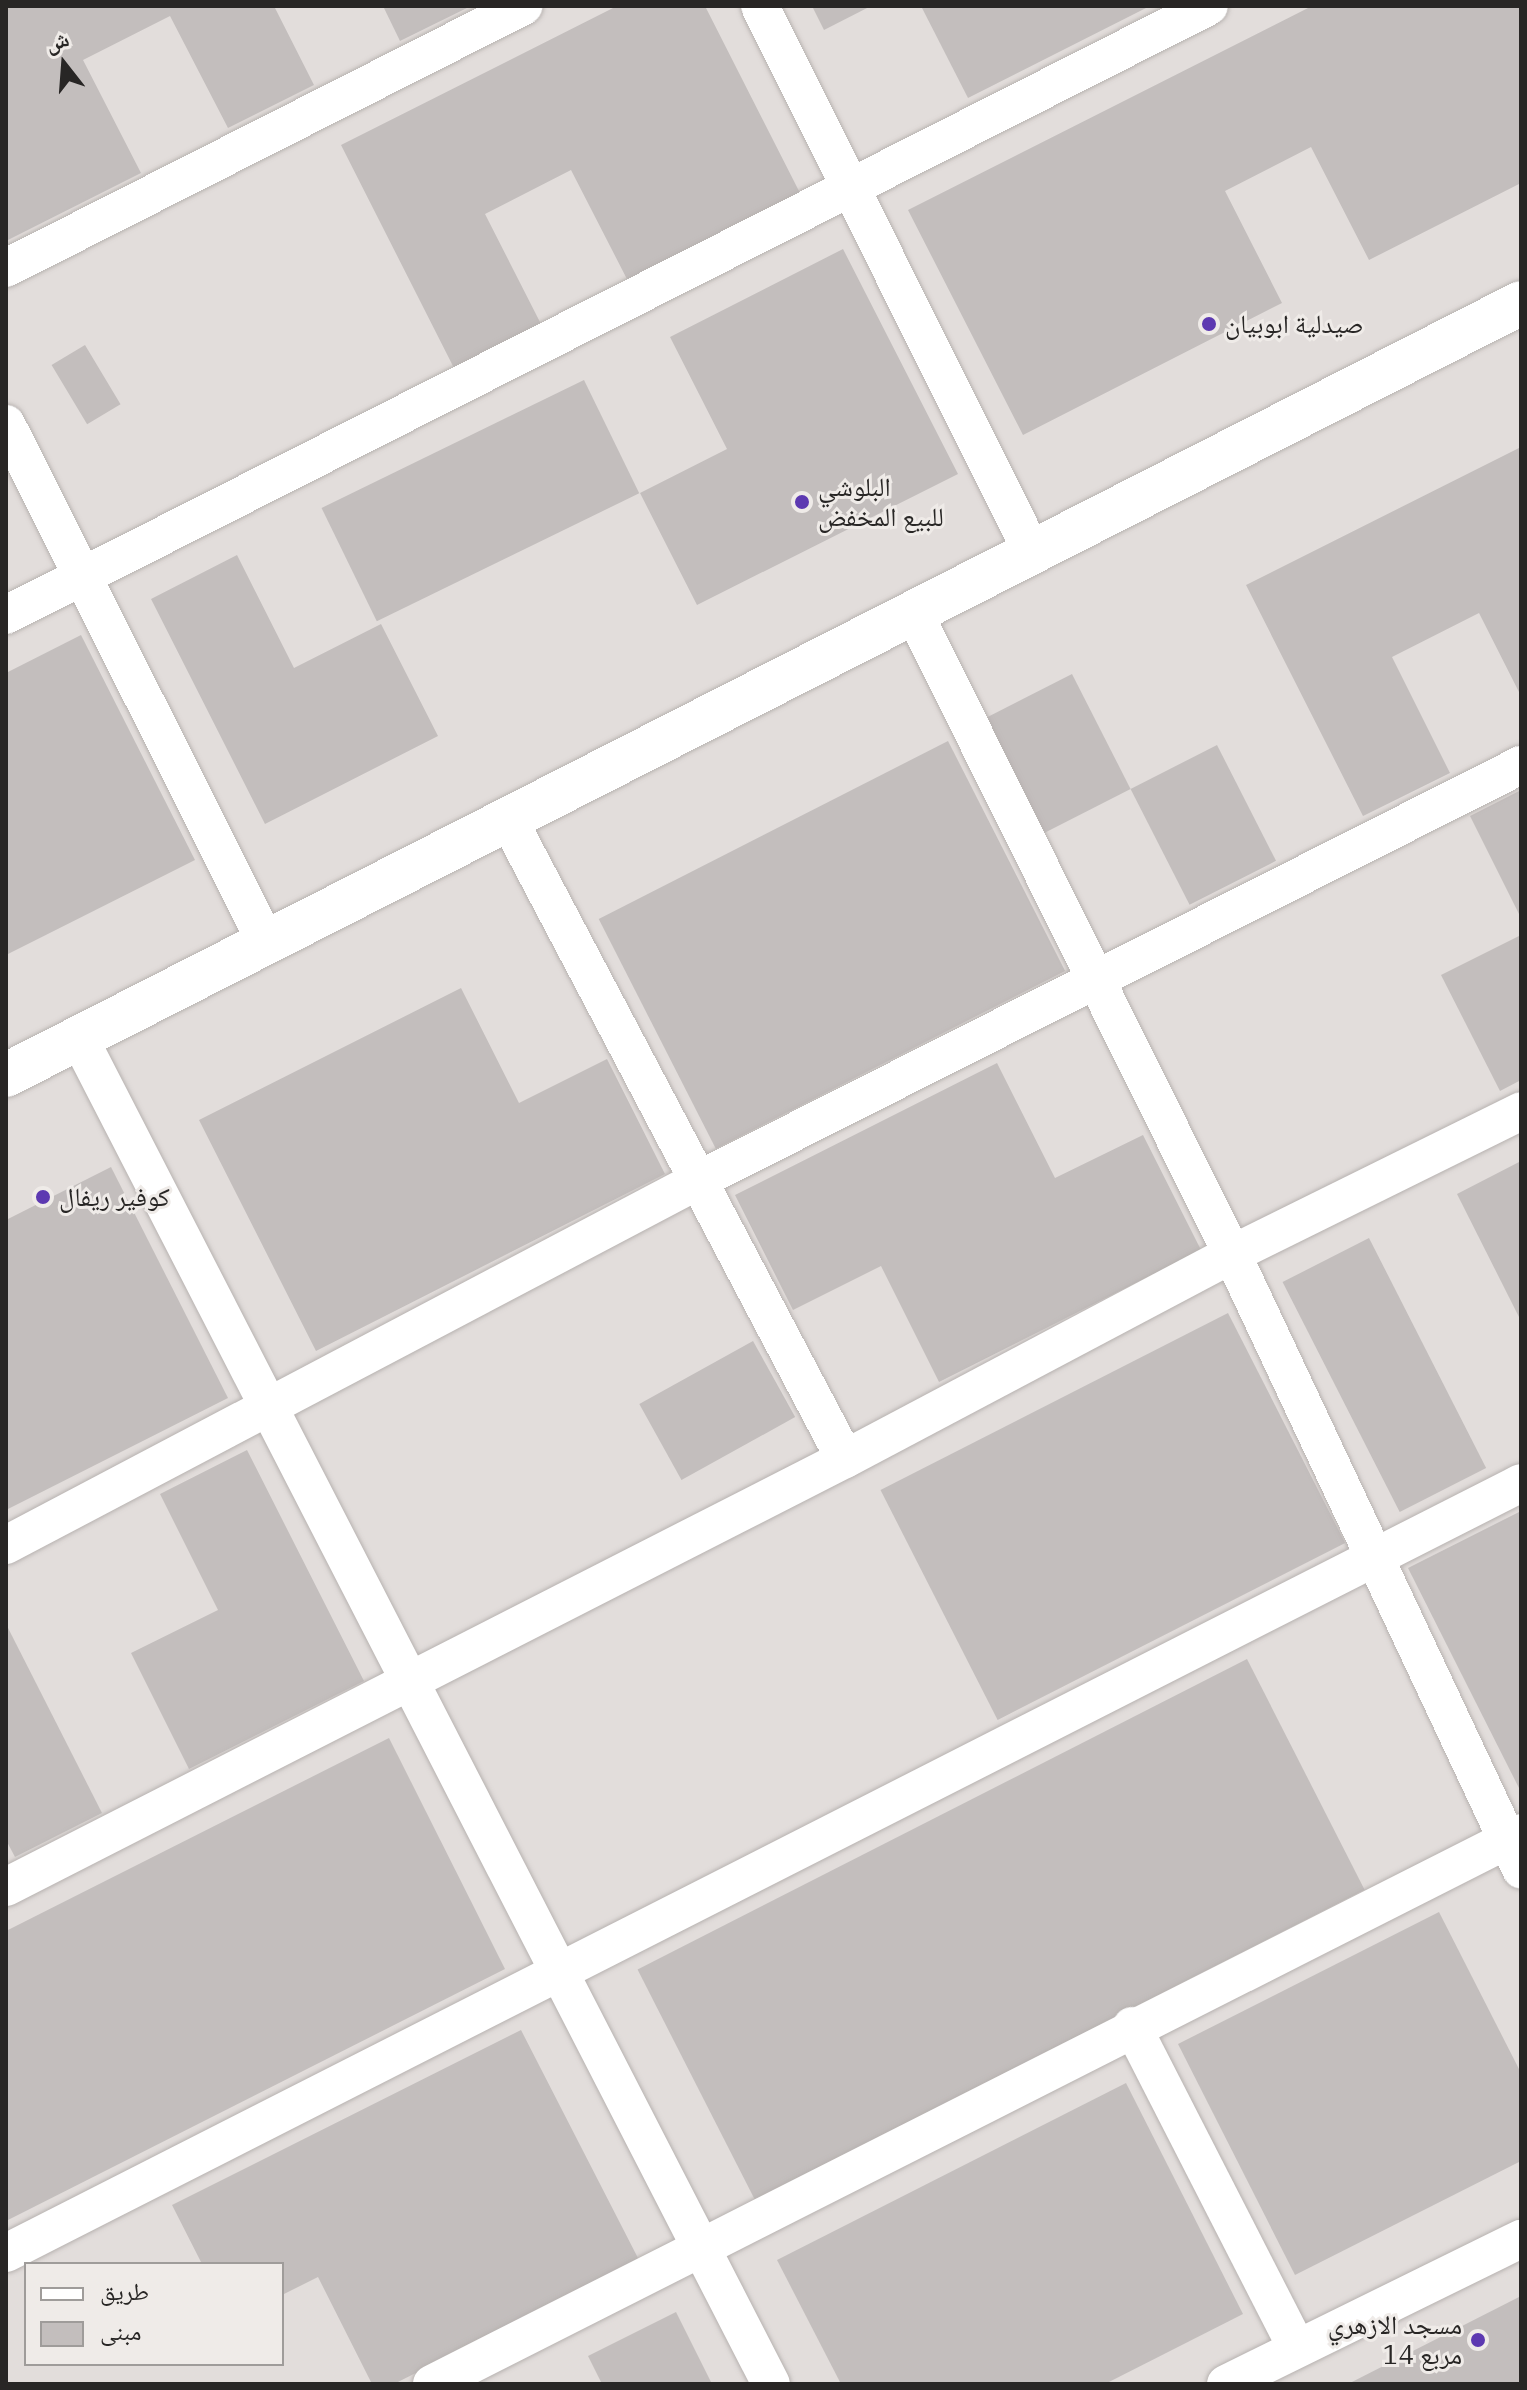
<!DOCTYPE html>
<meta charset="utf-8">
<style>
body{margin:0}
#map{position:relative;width:1527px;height:2390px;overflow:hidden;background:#e2dddb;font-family:"IBM Plex Serif","Noto Naskh Arabic",serif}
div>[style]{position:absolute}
.building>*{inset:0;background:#c3bebd;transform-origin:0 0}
.roads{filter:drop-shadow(0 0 2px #b7b2b0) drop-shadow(0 0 2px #b7b2b0)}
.minor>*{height:38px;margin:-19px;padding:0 19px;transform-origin:19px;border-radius:19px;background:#fff}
.tertiary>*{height:44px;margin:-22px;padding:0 22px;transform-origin:22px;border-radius:22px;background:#fff}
.dots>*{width:22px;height:22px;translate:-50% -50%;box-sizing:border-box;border:4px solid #efebe8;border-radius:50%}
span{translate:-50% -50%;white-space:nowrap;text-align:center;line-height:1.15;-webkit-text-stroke:6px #efebe8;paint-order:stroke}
.poi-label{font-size:26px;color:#282625}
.left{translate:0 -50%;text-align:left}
.right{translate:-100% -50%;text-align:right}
.frame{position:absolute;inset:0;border:8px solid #282625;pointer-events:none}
.legend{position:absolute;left:24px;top:2262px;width:260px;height:104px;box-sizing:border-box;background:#efebe8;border:2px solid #9f9c9a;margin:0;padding:10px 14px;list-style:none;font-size:24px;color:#282625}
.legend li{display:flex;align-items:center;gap:16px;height:40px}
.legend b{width:40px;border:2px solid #9f9c9a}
.north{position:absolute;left:24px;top:24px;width:80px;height:80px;-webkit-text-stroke:6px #efebe8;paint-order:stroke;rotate:343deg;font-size:22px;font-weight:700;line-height:32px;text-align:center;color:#282625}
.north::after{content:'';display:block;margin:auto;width:28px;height:36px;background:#282625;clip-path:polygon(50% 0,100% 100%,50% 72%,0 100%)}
</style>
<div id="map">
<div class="building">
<div style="clip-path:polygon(6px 6px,274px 6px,314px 85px,228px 128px,170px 16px,83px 60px,141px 173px,6px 241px)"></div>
<div style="clip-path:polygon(383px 6px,471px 6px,400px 41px)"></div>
<div style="clip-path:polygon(617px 6px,705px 6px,801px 195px,629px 283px,571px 170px,485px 214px,542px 326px,455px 370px,341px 145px)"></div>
<div style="clip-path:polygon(812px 6px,871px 6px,824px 30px)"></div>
<div style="clip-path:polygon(921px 6px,1150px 6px,968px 98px)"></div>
<div style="clip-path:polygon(1312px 6px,1521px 6px,1521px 183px,1369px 260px,1311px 147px,1225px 191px,1282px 303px,1023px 435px,908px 210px)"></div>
<div style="clip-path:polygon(843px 249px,958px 474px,697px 605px,640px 493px,727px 449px,670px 337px)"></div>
<div style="left:85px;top:345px;width:69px;height:39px;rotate:59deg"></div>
<div style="left:584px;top:380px;width:126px;height:292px;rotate:64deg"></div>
<div style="clip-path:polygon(1521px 447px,1521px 696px,1479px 613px,1392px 657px,1450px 773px,1363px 816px,1246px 585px)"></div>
<div style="clip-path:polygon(237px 555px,294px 668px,381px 624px,438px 736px,265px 824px,151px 599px)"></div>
<div style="clip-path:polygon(81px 635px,195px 860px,6px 955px,6px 673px)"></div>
<div style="left:1072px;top:674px;width:129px;height:98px;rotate:63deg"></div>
<div style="left:948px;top:741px;width:258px;height:392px;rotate:63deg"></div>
<div style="left:1217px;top:745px;width:130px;height:97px;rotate:63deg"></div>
<div style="clip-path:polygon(1521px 790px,1521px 918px,1470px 816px)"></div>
<div style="clip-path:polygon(1521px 935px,1521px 1080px,1500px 1091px,1441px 975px)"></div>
<div style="clip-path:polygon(461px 988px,519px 1103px,607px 1059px,665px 1174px,316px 1351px,199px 1120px)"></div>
<div style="clip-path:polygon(997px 1063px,1055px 1178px,1143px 1135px,1201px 1250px,939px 1382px,881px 1266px,793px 1310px,735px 1195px)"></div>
<div style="clip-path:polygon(1521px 1161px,1521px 1321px,1457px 1194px)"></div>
<div style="clip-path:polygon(111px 1167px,228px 1398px,6px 1510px,6px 1220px)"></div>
<div style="left:1369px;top:1238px;width:258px;height:97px;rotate:63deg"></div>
<div style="left:1228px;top:1313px;width:258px;height:390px;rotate:63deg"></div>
<div style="left:753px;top:1341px;width:87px;height:130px;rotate:61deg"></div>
<div style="clip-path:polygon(247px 1450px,364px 1681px,189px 1769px,131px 1653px,218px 1610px,160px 1494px)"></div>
<div style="clip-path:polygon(1521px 1511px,1521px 1792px,1408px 1568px)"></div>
<div style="clip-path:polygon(6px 1624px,102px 1813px,15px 1857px,6px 1840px)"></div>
<div style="left:1247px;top:1659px;width:259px;height:684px;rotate:63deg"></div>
<div style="clip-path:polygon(389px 1738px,505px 1969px,6px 2221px,6px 1931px)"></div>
<div style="clip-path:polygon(1439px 1912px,1521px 2073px,1521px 2161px,1295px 2275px,1178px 2044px)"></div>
<div style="clip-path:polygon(521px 2030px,639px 2260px,394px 2384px,372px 2384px,318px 2277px,282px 2295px,282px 2264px,202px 2264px,172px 2205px)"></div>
<div style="clip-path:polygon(1126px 2083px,1243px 2314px,1105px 2384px,841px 2384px,777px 2260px)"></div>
<div style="clip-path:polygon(1521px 2296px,1521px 2384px,1348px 2384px)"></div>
<div style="clip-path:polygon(676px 2312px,712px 2384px,602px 2384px,588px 2356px)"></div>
</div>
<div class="roads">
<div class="minor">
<div style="left:760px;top:6px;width:610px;rotate:63.52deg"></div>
<div style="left:6px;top:268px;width:580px;rotate:-26.87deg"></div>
<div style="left:6px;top:424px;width:580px;rotate:63.35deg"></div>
<div style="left:914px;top:613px;width:716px;rotate:63.61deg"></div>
<div style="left:1232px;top:1254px;width:680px;rotate:64.83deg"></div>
<div style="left:6px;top:615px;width:1348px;rotate:-26.85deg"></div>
<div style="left:508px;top:819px;width:723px;rotate:62.23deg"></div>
<div style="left:79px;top:1038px;width:1513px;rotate:62.79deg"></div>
<div style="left:6px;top:1545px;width:781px;rotate:-27.78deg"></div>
<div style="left:697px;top:1181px;width:923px;rotate:-26.79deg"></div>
<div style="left:6px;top:1887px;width:942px;rotate:-27.03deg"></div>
<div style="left:845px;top:1459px;width:438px;rotate:-27.9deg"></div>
<div style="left:1232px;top:1254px;width:322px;rotate:-26.3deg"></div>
<div style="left:1132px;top:2026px;width:362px;rotate:62.9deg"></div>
<div style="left:6px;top:2253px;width:1699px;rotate:-26.94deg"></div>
<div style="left:432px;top:2384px;width:1220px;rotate:-26.84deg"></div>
<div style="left:1226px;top:2384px;width:329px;rotate:-26.2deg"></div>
</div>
<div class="tertiary">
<div style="left:6px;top:1075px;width:1700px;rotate:-27deg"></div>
</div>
</div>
<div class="dots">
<div style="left:1209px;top:324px;background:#5d39b1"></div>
<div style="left:802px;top:502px;background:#5d39b1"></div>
<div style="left:43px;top:1197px;background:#5d39b1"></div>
<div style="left:1478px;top:2340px;background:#5d39b1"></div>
</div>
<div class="poi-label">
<span class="left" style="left:1225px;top:324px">صيدلية ابوبيان</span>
<span class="left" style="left:818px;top:502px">البلوشي<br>للبيع المخفض</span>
<span class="left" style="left:59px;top:1197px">كوفير ريفال</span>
<span class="right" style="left:1462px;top:2340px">مسجد الازهري<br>مربع 14</span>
</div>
<div class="frame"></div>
<ul class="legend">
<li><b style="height:10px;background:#fff"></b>طريق</li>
<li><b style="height:22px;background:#c3bebd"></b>مبنى</li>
</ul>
<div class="north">ش</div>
</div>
